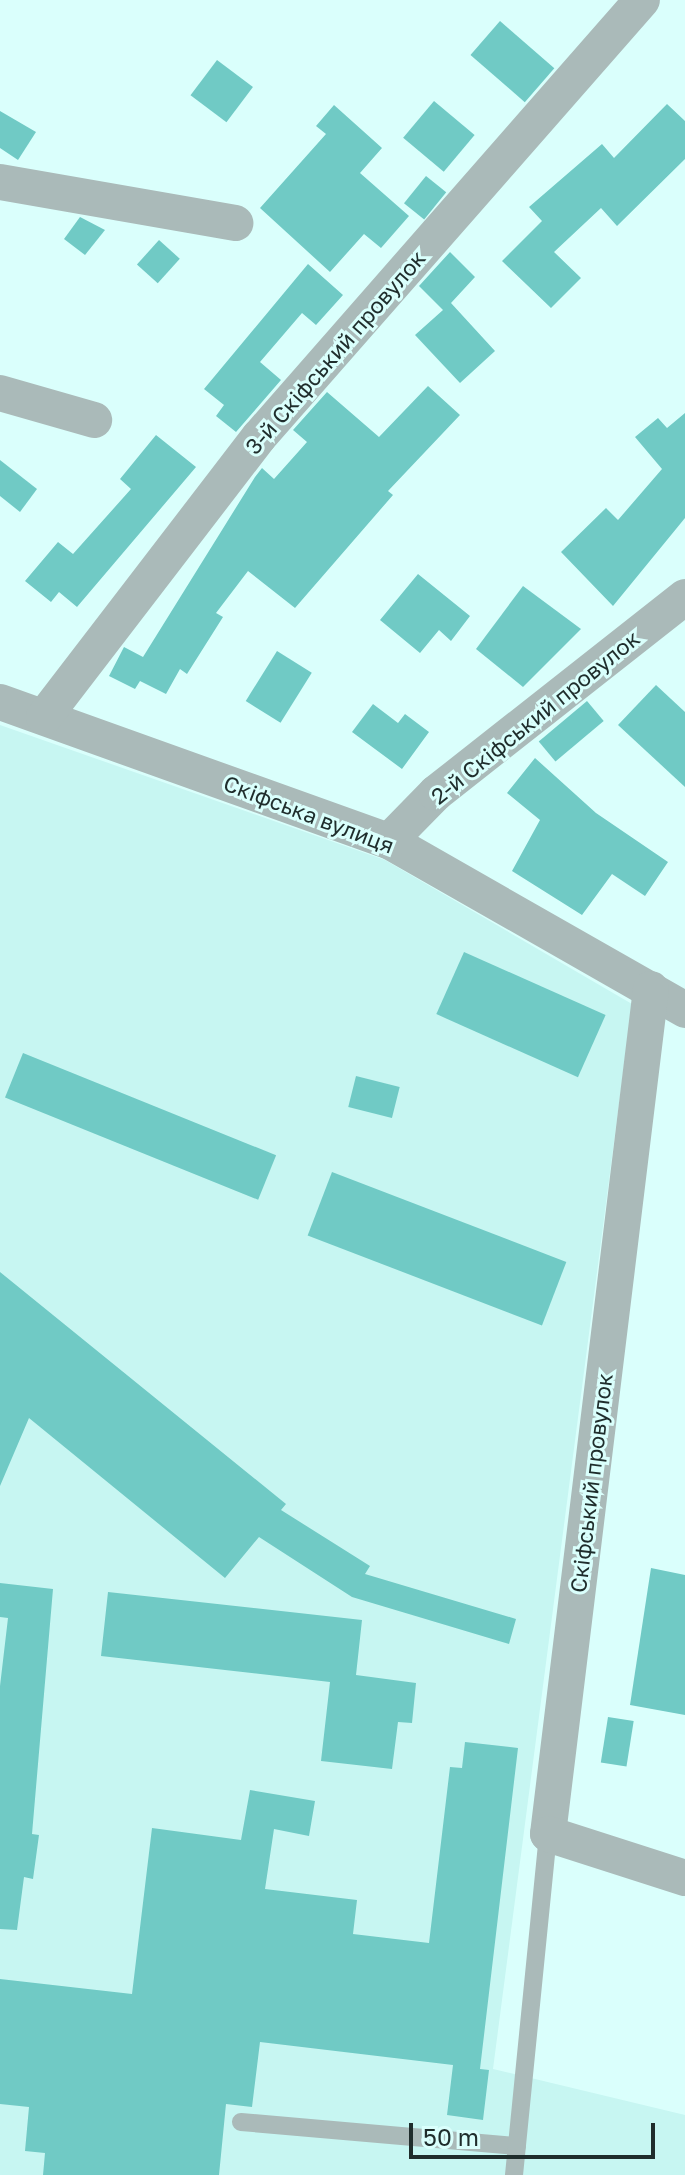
<!DOCTYPE html>
<meta charset="utf-8">
<style>
body{margin:0}
#map{position:relative;width:685px;height:2175px;overflow:hidden;background:#dafffc;font-family:"Golos Text",sans-serif}
div>[style]{position:absolute}
.built>*{inset:0;background:#c7f6f2}
.building>*{inset:0;background:#70cac5;transform-origin:0 0}
.lane>*{height:18px;margin:-9px;padding:0 9px;transform-origin:9px;border-radius:9px;background:#aabab9}
.street>*{height:36px;margin:-18px;padding:0 18px;transform-origin:18px;border-radius:18px;background:#aabab9}
span{translate:-50% -50%;white-space:nowrap;text-align:center;line-height:1.15;-webkit-text-stroke:6px #dafffc;paint-order:stroke}
.street-label{font-size:22px;color:#1f2d2c}
.scale{position:absolute;left:409px;top:2123px;width:246px;height:36px;box-sizing:border-box;border:4px solid #1f2d2c;border-top:0;padding-left:10px;font-size:24px;line-height:28px;white-space:nowrap;color:#1f2d2c;-webkit-text-stroke:6px #dafffc;paint-order:stroke}
</style>
<div id="map">
<div class="built">
<div style="clip-path:polygon(0 725px,385px 860px,632px 1004px,493px 2069px,685px 2115px,685px 2175px,0 2175px)"></div>
</div>
<div class="building">
<div style="left:500px;top:21px;width:72px;height:45px;rotate:41deg"></div>
<div style="left:217px;top:60px;width:45px;height:44px;rotate:37deg"></div>
<div style="left:434px;top:101px;width:53px;height:48px;rotate:40deg"></div>
<div style="clip-path:polygon(667px 104px,685px 121px,685px 159px,617px 226px,601px 208px,554px 252px,581px 278px,551px 308px,502px 261px,542px 221px,529px 207px,602px 144px,614px 158px)"></div>
<div style="clip-path:polygon(334px 105px,382px 148px,360px 173px,409px 216px,381px 248px,364px 234px,330px 272px,260px 208px,326px 134px,316px 126px)"></div>
<div style="clip-path:polygon(0 111px,36px 132px,18px 160px,0 148px)"></div>
<div style="left:426px;top:176px;width:26px;height:35px;rotate:39deg"></div>
<div style="clip-path:polygon(80px 217px,105px 230px,85px 255px,64px 239px)"></div>
<div style="left:159px;top:240px;width:28px;height:33px;rotate:42deg"></div>
<div style="clip-path:polygon(450px 252px,475px 277px,451px 303px,495px 351px,460px 383px,415px 335px,443px 310px,419px 286px)"></div>
<div style="clip-path:polygon(308px 264px,343px 295px,316px 325px,302px 313px,260px 362px,281px 380px,236px 432px,216px 416px,224px 405px,204px 389px)"></div>
<div style="clip-path:polygon(428px 386px,460px 415px,388px 491px,393px 495px,295px 608px,248px 571px,216px 613px,223px 617px,187px 674px,180px 669px,166px 694px,140px 681px,135px 689px,109px 676px,124px 647px,143px 657px,255px 477px,262px 468px,274px 479px,307px 442px,293px 430px,327px 392px,379px 437px)"></div>
<div style="clip-path:polygon(685px 413px,685px 518px,613px 606px,561px 552px,606px 508px,618px 520px,662px 469px,635px 437px,658px 418px,667px 428px)"></div>
<div style="clip-path:polygon(156px 435px,196px 467px,77px 607px,59px 592px,51px 602px,25px 581px,58px 542px,73px 554px,131px 489px,120px 479px)"></div>
<div style="clip-path:polygon(0 460px,37px 489px,20px 512px,0 496px)"></div>
<div style="clip-path:polygon(418px 574px,470px 616px,451px 641px,439px 630px,420px 653px,380px 620px)"></div>
<div style="clip-path:polygon(523px 586px,581px 629px,523px 687px,476px 649px)"></div>
<div style="left:277px;top:651px;width:41px;height:59px;rotate:32deg"></div>
<div style="clip-path:polygon(656px 685px,685px 712px,685px 787px,618px 725px)"></div>
<div style="left:587px;top:701px;width:26px;height:63px;rotate:50deg"></div>
<div style="clip-path:polygon(373px 704px,398px 723px,405px 714px,429px 732px,402px 769px,352px 732px)"></div>
<div style="clip-path:polygon(535px 758px,596px 813px,668px 862px,645px 896px,612px 874px,582px 915px,512px 871px,540px 820px,507px 793px)"></div>
<div style="left:464px;top:952px;width:155px;height:68px;rotate:24deg"></div>
<div style="left:23px;top:1053px;width:273px;height:48px;rotate:22deg"></div>
<div style="left:356px;top:1076px;width:45px;height:32px;rotate:14deg"></div>
<div style="left:332px;top:1172px;width:251px;height:68px;rotate:21deg"></div>
<div style="clip-path:polygon(0 1272px,286px 1504px,281px 1510px,370px 1566px,365px 1574px,516px 1619px,509px 1644px,352px 1597px,259px 1537px,225px 1578px,29px 1418px,0 1486px)"></div>
<div style="clip-path:polygon(651px 1568px,685px 1575px,685px 1715px,630px 1705px)"></div>
<div style="clip-path:polygon(0 1583px,53px 1589px,32px 1834px,39px 1835px,33px 1879px,24px 1877px,17px 1930px,0 1929px,0 1686px,8px 1618px,0 1617px)"></div>
<div style="clip-path:polygon(108px 1592px,362px 1620px,356px 1675px,416px 1683px,412px 1723px,398px 1722px,392px 1769px,321px 1761px,330px 1682px,101px 1656px)"></div>
<div style="left:608px;top:1717px;width:26px;height:46px;rotate:9deg"></div>
<div style="clip-path:polygon(465px 1742px,518px 1748px,480px 2069px,489px 2070px,483px 2120px,447px 2115px,453px 2065px,260px 2042px,252px 2107px,226px 2104px,219px 2175px,43px 2175px,45px 2153px,25px 2151px,29px 2107px,0 2104px,0 1979px,132px 1994px,152px 1828px,241px 1840px,250px 1790px,315px 1801px,309px 1836px,274px 1829px,265px 1889px,357px 1900px,353px 1934px,429px 1943px,450px 1767px,462px 1768px)"></div>
</div>
<div class="lane">
<div style="left:241px;top:2122px;width:277px;rotate:5deg"></div>
<div style="left:514px;top:2175px;width:343px;rotate:-84.3deg"></div>
</div>
<div class="street">
<div style="left:0;top:182px;width:239px;rotate:9.9deg"></div>
<div style="left:0;top:393px;width:98px;rotate:16deg"></div>
<div style="left:0;top:702px;width:413px;rotate:19.7deg"></div>
<div style="left:389px;top:841px;width:341px;rotate:29.7deg"></div>
<div style="left:44px;top:717px;width:353px;rotate:-52.5deg"></div>
<div style="left:259px;top:437px;width:581px;rotate:-48.77deg"></div>
<div style="left:389px;top:841px;width:67px;rotate:-45.6deg"></div>
<div style="left:436px;top:793px;width:317px;rotate:-38.2deg"></div>
<div style="left:651px;top:989px;width:851px;rotate:96.95deg"></div>
<div style="left:548px;top:1834px;width:144px;rotate:17.8deg"></div>
</div>
<div class="street-label">
<span style="left:335px;top:352px;rotate:-49deg">3-й Скіфський провулок</span>
<span style="left:535px;top:717px;rotate:-39deg">2-й Скіфський провулок</span>
<span style="left:309px;top:814px;rotate:21deg">Скіфська вулиця</span>
<span style="left:591px;top:1483px;rotate:-83deg">Скіфський провулок</span>
</div>
<div class="scale">50 m</div>
</div>
